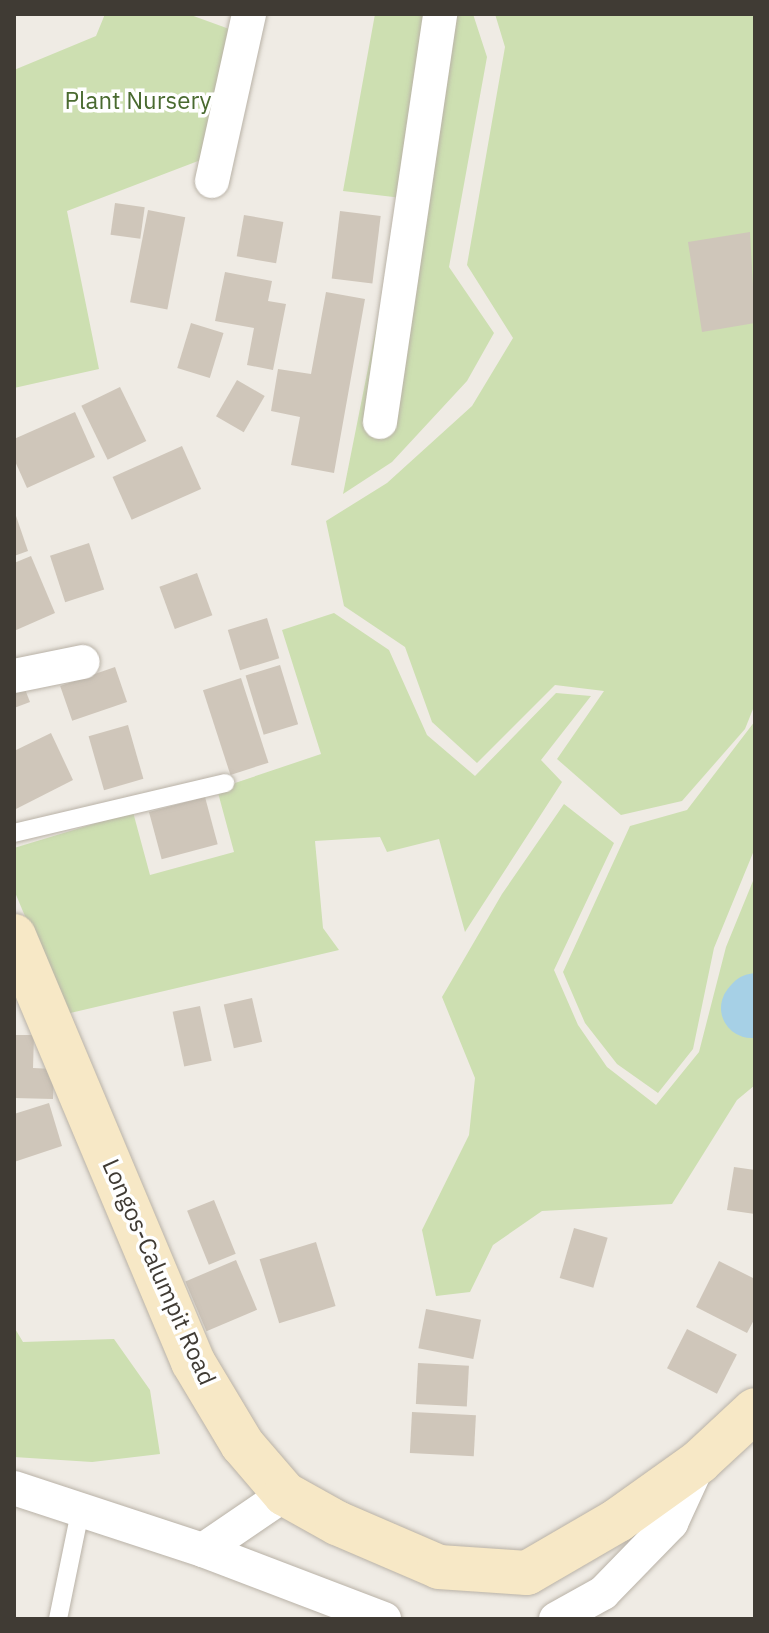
<!DOCTYPE html>
<style>
body{margin:0}
#map{position:relative;width:769px;height:1633px;overflow:hidden;background:#efebe4;font-family:"IBM Plex Sans",sans-serif}
div>[style]{position:absolute}
.green>*{inset:0;background:#cddfb1}
.river>*{height:60px;margin:-30px;padding:0 30px;transform-origin:30px;border-radius:30px;background:#a6d0e6}
.building>*{inset:0;background:#cfc6ba;transform-origin:0 0}
.roads{filter:drop-shadow(0 0 2px #b9b2a7) drop-shadow(0 0 2px #b9b2a7)}
.lane>*{height:18px;margin:-9px;padding:0 9px;transform-origin:9px;border-radius:9px;background:#fff}
.street>*{height:34px;margin:-17px;padding:0 17px;transform-origin:17px;border-radius:17px;background:#fff}
.secondary>*{height:44px;margin:-22px;padding:0 22px;transform-origin:22px;border-radius:22px;background:#f7e8c6}
span{translate:-50% -50%;white-space:nowrap;text-align:center;line-height:1.15;-webkit-text-stroke:7px #fff;paint-order:stroke}
.park-label{font-size:24px;color:#496a30}
.street-label{font-size:24px;color:#403b34}
.frame{position:absolute;inset:0;border:16px solid #403b34;pointer-events:none}
</style>
<div id="map">
<div class="green">
<div style="clip-path:polygon(105px 14px,188px 14px,232px 30px,206px 158px,67px 211px,99px 369px,14px 388px,14px 70px,96px 36px)"></div>
<div style="clip-path:polygon(375px 14px,473px 14px,487px 57px,449px 267px,494px 333px,467px 381px,392px 462px,343px 494px,402px 198px,343px 191px)"></div>
<div style="clip-path:polygon(495px 14px,755px 14px,755px 704px,745px 729px,682px 801px,621px 815px,557px 759px,604px 691px,555px 685px,477px 763px,432px 722px,405px 647px,344px 606px,326px 521px,387px 483px,472px 406px,513px 338px,467px 265px,505px 47px)"></div>
<div style="clip-path:polygon(334px 613px,389px 650px,427px 735px,475px 776px,556px 693px,591px 696px,541px 760px,562px 782px,465px 932px,439px 839px,387px 852px,380px 837px,315px 841px,323px 928px,339px 950px,66px 1014px,14px 890px,14px 848px,133px 812px,150px 875px,234px 852px,217px 789px,321px 754px,282px 630px)"></div>
<div style="clip-path:polygon(755px 721px,755px 848px,714px 948px,693px 1049px,658px 1093px,617px 1064px,585px 1023px,563px 972px,630px 826px,687px 810px)"></div>
<div style="clip-path:polygon(564px 804px,614px 843px,554px 970px,578px 1025px,607px 1067px,656px 1105px,699px 1052px,726px 947px,755px 876px,755px 1085px,737px 1100px,672px 1204px,542px 1211px,493px 1245px,470px 1292px,436px 1296px,422px 1230px,469px 1135px,475px 1078px,442px 997px,502px 894px)"></div>
<div style="clip-path:polygon(14px 1327px,23px 1342px,114px 1339px,150px 1390px,160px 1454px,92px 1462px,14px 1457px)"></div>
</div>
<div class="river">
<div style="left:751px;top:1008px;width:6px;rotate:-51deg"></div>
</div>
<div class="building">
<div style="left:115px;top:203px;width:30px;height:32px;rotate:8deg"></div>
<div style="left:148px;top:210px;width:38px;height:94px;rotate:11deg"></div>
<div style="left:340px;top:211px;width:41px;height:68px;rotate:7deg"></div>
<div style="left:244px;top:215px;width:40px;height:42px;rotate:10deg"></div>
<div style="clip-path:polygon(750px 232px,755px 323px,702px 332px,688px 242px)"></div>
<div style="clip-path:polygon(225px 272px,272px 281px,268px 301px,286px 304px,273px 370px,247px 365px,254px 328px,215px 321px)"></div>
<div style="clip-path:polygon(326px 292px,365px 299px,334px 473px,291px 465px,300px 417px,271px 411px,278px 369px,311px 374px)"></div>
<div style="left:191px;top:323px;width:34px;height:47px;rotate:17deg"></div>
<div style="left:237px;top:380px;width:32px;height:42px;rotate:30deg"></div>
<div style="left:120px;top:387px;width:60px;height:43px;rotate:64deg"></div>
<div style="clip-path:polygon(75px 412px,95px 457px,27px 488px,14px 459px,14px 439px)"></div>
<div style="left:182px;top:446px;width:47px;height:76px;rotate:66deg"></div>
<div style="clip-path:polygon(14px 510px,28px 551px,14px 556px)"></div>
<div style="left:89px;top:543px;width:49px;height:41px;rotate:72deg"></div>
<div style="clip-path:polygon(31px 556px,55px 613px,14px 631px,14px 563px)"></div>
<div style="left:197px;top:573px;width:45px;height:40px;rotate:70deg"></div>
<div style="left:267px;top:618px;width:42px;height:41px;rotate:73deg"></div>
<div style="left:280px;top:665px;width:62px;height:36px;rotate:73deg"></div>
<div style="left:115px;top:667px;width:37px;height:58px;rotate:71deg"></div>
<div style="left:241px;top:678px;width:89px;height:40px;rotate:72deg"></div>
<div style="clip-path:polygon(21px 679px,30px 702px,14px 708px,14px 682px)"></div>
<div style="left:128px;top:725px;width:56px;height:41px;rotate:74deg"></div>
<div style="clip-path:polygon(51px 733px,73px 780px,14px 810px,14px 751px)"></div>
<div style="left:205px;top:797px;width:49px;height:58px;rotate:75deg"></div>
<div style="left:252px;top:998px;width:45px;height:29px;rotate:77deg"></div>
<div style="left:200px;top:1006px;width:56px;height:28px;rotate:78deg"></div>
<div style="clip-path:polygon(14px 1035px,34px 1035px,33px 1068px,54px 1069px,53px 1099px,14px 1098px)"></div>
<div style="clip-path:polygon(49px 1103px,62px 1146px,14px 1162px,14px 1114px)"></div>
<div style="clip-path:polygon(734px 1167px,755px 1170px,755px 1214px,727px 1210px)"></div>
<div style="left:214px;top:1200px;width:58px;height:29px;rotate:68deg"></div>
<div style="left:574px;top:1228px;width:35px;height:52px;rotate:16deg"></div>
<div style="left:316px;top:1242px;width:67px;height:59px;rotate:73deg"></div>
<div style="left:236px;top:1260px;width:54px;height:55px;rotate:67deg"></div>
<div style="clip-path:polygon(719px 1261px,755px 1279px,755px 1318px,747px 1333px,696px 1307px)"></div>
<div style="left:426px;top:1309px;width:56px;height:40px;rotate:11deg"></div>
<div style="left:687px;top:1329px;width:56px;height:44px;rotate:27deg"></div>
<div style="left:418px;top:1363px;width:51px;height:41px;rotate:3deg"></div>
<div style="left:412px;top:1412px;width:64px;height:41px;rotate:3deg"></div>
</div>
<div class="roads">
<div class="lane">
<div style="left:14px;top:833px;width:217px;rotate:-13.3deg"></div>
<div style="left:58px;top:1619px;width:109px;rotate:-78.4deg"></div>
</div>
<div class="street">
<div style="left:212px;top:181px;width:171px;rotate:-77.5deg"></div>
<div style="left:380px;top:422px;width:412px;rotate:-81.6deg"></div>
<div style="left:14px;top:676px;width:70px;rotate:-11.5deg"></div>
<div style="left:14px;top:1488px;width:199px;rotate:18.2deg"></div>
<div style="left:203px;top:1550px;width:99px;rotate:-34.3deg"></div>
<div style="left:203px;top:1550px;width:194px;rotate:20.9deg"></div>
<div style="left:556px;top:1619px;width:54px;rotate:-29deg"></div>
<div style="left:603px;top:1593px;width:98px;rotate:-45.8deg"></div>
<div style="left:671px;top:1523px;width:67px;rotate:-65.3deg"></div>
</div>
<div class="secondary">
<div style="left:14px;top:936px;width:462px;rotate:67.2deg"></div>
<div style="left:193px;top:1362px;width:96px;rotate:59.1deg"></div>
<div style="left:242px;top:1444px;width:66px;rotate:49.3deg"></div>
<div style="left:285px;top:1494px;width:60px;rotate:29.1deg"></div>
<div style="left:337px;top:1523px;width:111px;rotate:23.3deg"></div>
<div style="left:439px;top:1567px;width:88px;rotate:3.9deg"></div>
<div style="left:527px;top:1573px;width:105px;rotate:-30.2deg"></div>
<div style="left:618px;top:1520px;width:100px;rotate:-35.6deg"></div>
<div style="left:699px;top:1462px;width:76px;rotate:-42.9deg"></div>
</div>
</div>
<div class="park-label">
<span style="left:138px;top:101px">Plant Nursery</span>
</div>
<div class="street-label">
<span style="left:159px;top:1272px;rotate:66deg">Longos-Calumpit Road</span>
</div>
<div class="frame"></div>
</div>
